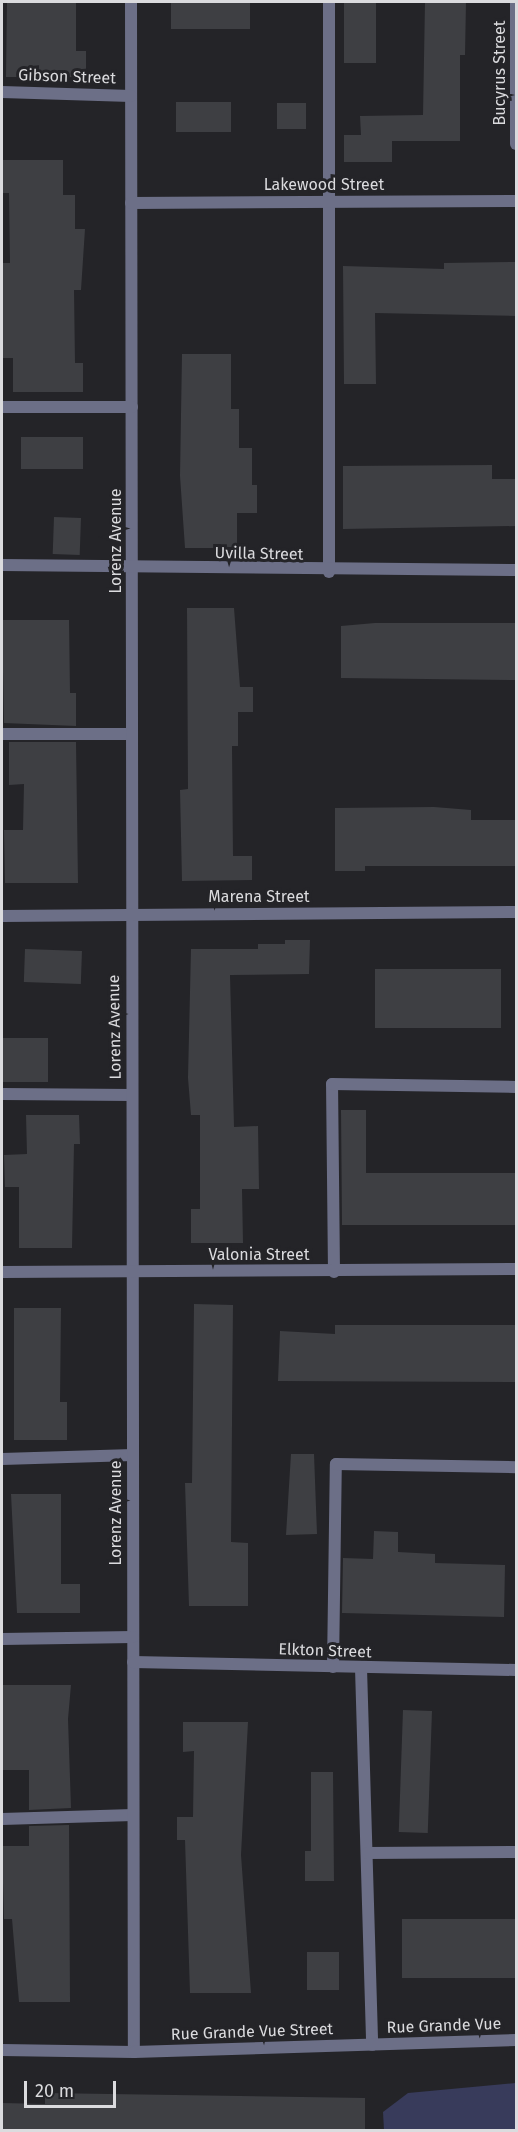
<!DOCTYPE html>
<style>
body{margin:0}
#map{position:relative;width:518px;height:2132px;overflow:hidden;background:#242428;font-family:"Fira Sans",sans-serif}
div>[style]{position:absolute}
.green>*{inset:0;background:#383b5b}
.building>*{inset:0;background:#3e3f43;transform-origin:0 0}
.lane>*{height:12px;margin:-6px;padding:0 6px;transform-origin:6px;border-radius:6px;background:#6c6f87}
.street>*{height:12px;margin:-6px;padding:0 6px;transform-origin:6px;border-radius:6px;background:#6c6f87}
span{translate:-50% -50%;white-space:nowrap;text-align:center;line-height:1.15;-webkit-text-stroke:6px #242428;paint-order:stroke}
.street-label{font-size:16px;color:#dbdbde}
.frame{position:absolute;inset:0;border:3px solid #dbdbde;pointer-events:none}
.scale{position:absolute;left:24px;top:2081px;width:92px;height:27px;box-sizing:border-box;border:3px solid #dbdbde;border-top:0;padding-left:8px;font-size:18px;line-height:21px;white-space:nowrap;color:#dbdbde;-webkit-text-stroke:4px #242428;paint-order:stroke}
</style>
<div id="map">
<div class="green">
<div style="clip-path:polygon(516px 2083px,516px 2130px,384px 2130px,383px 2112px,408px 2093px)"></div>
</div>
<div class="building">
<div style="clip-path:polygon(7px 2px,76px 2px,76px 51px,86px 51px,86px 77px,6px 77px)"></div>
<div style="left:171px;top:2px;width:79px;height:27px"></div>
<div style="left:344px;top:2px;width:32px;height:61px"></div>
<div style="clip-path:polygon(425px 2px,466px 2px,465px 55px,460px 55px,460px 141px,392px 141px,392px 162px,344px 162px,344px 135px,361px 135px,360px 116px,423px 115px)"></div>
<div style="left:176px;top:102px;width:55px;height:30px"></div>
<div style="left:277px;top:103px;width:29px;height:26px"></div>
<div style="clip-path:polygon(2px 160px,63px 160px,63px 195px,75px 195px,75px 229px,85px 229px,81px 290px,74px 290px,75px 363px,83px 363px,83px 392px,13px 392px,13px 358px,3px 358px,2px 263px,10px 263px,9px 193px,2px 193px)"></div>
<div style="clip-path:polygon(516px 262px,516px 316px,375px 313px,376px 384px,344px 384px,343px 266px,444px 269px,444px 263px)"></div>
<div style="clip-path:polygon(182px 354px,231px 354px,231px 409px,239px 409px,239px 448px,252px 448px,252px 485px,257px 485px,257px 513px,237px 513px,237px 548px,185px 548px,180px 476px)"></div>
<div style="left:21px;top:437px;width:62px;height:32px"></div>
<div style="clip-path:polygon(492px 465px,492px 479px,516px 479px,516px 526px,343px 529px,343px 466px)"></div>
<div style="left:54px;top:517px;width:27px;height:37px;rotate:2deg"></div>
<div style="clip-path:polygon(187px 608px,234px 608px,240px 687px,253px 687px,253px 712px,238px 712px,238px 746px,232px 746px,233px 856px,252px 856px,252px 880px,182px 881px,180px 790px,188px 789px)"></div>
<div style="clip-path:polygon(2px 620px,69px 620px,70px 693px,76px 693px,76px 726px,4px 723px)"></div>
<div style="clip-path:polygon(375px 623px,516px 623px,516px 680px,341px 678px,341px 626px)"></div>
<div style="clip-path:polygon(9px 742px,76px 742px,78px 883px,5px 883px,4px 830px,23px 830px,24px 784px,9px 785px)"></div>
<div style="clip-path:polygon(434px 807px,471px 810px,471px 820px,516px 820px,516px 866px,365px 866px,365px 871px,335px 871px,335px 808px)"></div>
<div style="clip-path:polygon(285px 940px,310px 940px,309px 974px,230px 975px,234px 1127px,258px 1126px,259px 1189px,242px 1189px,243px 1243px,191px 1243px,191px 1209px,200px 1209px,200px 1115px,191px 1115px,188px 1078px,191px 949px,258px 949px,258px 944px,285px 944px)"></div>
<div style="left:25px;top:949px;width:57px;height:33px;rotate:2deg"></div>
<div style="left:501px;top:969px;width:59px;height:126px;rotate:90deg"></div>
<div style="left:48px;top:1038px;width:44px;height:46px;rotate:90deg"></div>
<div style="clip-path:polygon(341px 1110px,366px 1110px,366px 1173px,516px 1173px,516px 1225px,342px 1225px)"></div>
<div style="clip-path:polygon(26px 1115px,79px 1115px,80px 1144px,74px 1144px,72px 1248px,19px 1248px,19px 1187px,5px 1187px,4px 1155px,27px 1154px)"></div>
<div style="clip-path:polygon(194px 1304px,233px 1305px,231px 1542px,248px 1543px,248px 1606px,189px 1606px,185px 1483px,192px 1483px)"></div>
<div style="clip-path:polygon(14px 1308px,61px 1308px,60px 1402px,67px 1402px,67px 1440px,14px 1440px)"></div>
<div style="clip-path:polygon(335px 1325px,516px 1325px,516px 1382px,278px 1381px,280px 1331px,335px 1334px)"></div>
<div style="clip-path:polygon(291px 1454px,314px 1454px,317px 1534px,286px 1535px)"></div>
<div style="clip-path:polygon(11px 1494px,61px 1494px,61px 1584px,80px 1584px,80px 1613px,17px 1613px)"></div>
<div style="clip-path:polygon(374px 1531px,398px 1532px,398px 1552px,435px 1554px,435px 1563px,505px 1565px,504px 1617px,342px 1613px,343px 1558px,373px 1559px)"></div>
<div style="clip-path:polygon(3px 1685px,71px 1685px,68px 1719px,71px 1808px,29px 1810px,29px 1770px,2px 1770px)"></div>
<div style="left:403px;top:1710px;width:29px;height:122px;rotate:2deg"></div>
<div style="clip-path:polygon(183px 1722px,248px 1722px,241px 1855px,251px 1993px,190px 1993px,185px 1840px,177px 1840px,177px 1817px,193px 1817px,194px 1751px,183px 1752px)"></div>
<div style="clip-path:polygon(311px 1772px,333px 1772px,334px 1881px,305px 1881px,305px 1851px,311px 1851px)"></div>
<div style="clip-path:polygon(69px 1825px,70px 2002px,19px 2002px,12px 1919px,4px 1919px,2px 1846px,29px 1846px,29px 1826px)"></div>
<div style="left:402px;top:1919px;width:114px;height:59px"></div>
<div style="left:307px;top:1952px;width:32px;height:38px"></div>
<div style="clip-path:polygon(45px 2093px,365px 2098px,365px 2130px,2px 2130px,2px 2103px,45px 2104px)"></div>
</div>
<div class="lane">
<div style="left:329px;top:2px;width:570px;rotate:90deg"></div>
<div style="left:2px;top:734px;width:130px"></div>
<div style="left:2px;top:1094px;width:130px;rotate:0.4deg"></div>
<div style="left:334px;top:1272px;width:188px;rotate:-90.6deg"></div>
<div style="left:332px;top:1084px;width:184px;rotate:0.9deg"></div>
<div style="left:2px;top:1459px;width:131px;rotate:-1.7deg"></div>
<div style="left:333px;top:1667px;width:203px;rotate:-89.2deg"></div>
<div style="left:336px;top:1464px;width:180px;rotate:1deg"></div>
<div style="left:361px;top:1668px;width:377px;rotate:88.3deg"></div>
<div style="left:2px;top:1819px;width:131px;rotate:-1.7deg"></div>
<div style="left:367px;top:1853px;width:149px;rotate:-0.4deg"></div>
</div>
<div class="street">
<div style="left:131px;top:2px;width:2050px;rotate:89.92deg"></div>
<div style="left:516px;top:2px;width:142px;rotate:90deg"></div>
<div style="left:2px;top:92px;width:129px;rotate:1.8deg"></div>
<div style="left:131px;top:203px;width:385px;rotate:-0.3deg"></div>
<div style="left:2px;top:407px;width:130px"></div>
<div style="left:2px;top:565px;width:514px;rotate:0.56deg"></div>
<div style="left:2px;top:916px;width:514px;rotate:-0.45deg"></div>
<div style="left:2px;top:1272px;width:514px;rotate:-0.33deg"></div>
<div style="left:2px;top:1639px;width:131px;rotate:-0.9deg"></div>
<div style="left:133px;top:1662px;width:383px;rotate:1.2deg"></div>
<div style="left:2px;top:2050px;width:132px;rotate:0.9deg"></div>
<div style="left:134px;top:2052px;width:382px;rotate:-1.8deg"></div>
</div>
<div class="street-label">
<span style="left:500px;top:73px;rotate:-90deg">Bucyrus Street</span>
<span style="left:67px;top:77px;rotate:2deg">Gibson Street</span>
<span style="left:324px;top:185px">Lakewood Street</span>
<span style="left:116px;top:541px;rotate:-90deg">Lorenz Avenue</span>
<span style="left:259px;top:554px;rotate:1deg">Uvilla Street</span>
<span style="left:259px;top:897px">Marena Street</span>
<span style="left:115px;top:1027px;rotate:-91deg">Lorenz Avenue</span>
<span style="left:259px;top:1255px">Valonia Street</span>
<span style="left:116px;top:1513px;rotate:-90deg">Lorenz Avenue</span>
<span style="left:325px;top:1651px;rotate:2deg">Elkton Street</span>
<span style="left:444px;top:2026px;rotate:-2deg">Rue Grande Vue</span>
<span style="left:252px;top:2032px;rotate:-2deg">Rue Grande Vue Street</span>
</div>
<div class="frame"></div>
<div class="scale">20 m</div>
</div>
